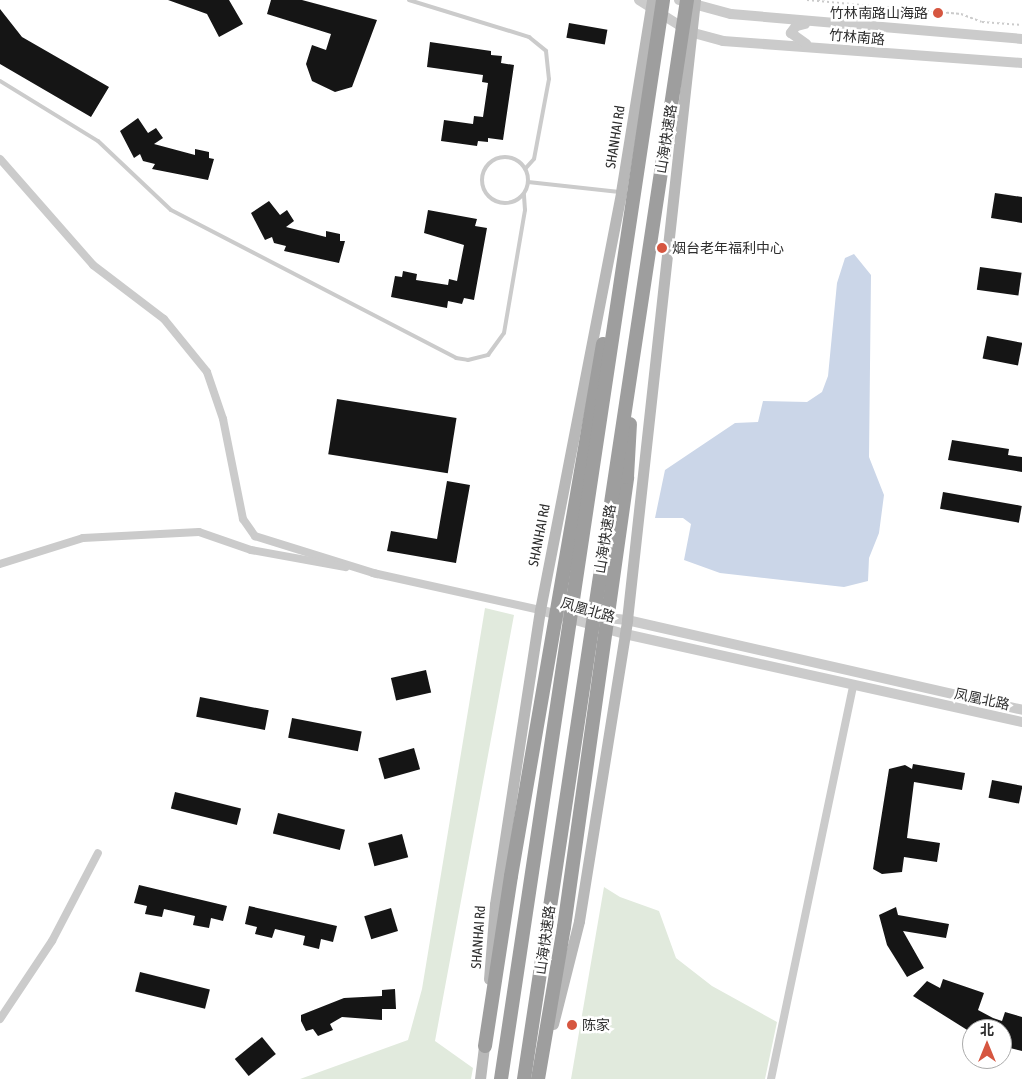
<!DOCTYPE html>
<meta charset="utf-8">
<style>
body{margin:0}
#map{position:relative;width:1022px;height:1079px;overflow:hidden;background:#fff;font-family:"Asap Condensed","Noto Sans SC",sans-serif}
div>[style]{position:absolute}
.green>*{inset:0;background:#e1eadd}
.water>*{inset:0;background:#cbd6e8}
.building>*{inset:0;background:#151515;transform-origin:0 0}
.path>*{height:2px;margin-top:-1px;transform-origin:0;background:repeating-linear-gradient(90deg,#cbcbcb 0 2.5px,transparent 0 5px)}
.service>*{height:4px;margin:-2px;padding:0 2px;transform-origin:2px;border-radius:2px;background:#cbcbcb}
.service>.ring{margin:-2px;padding:0;box-sizing:content-box;background:none;border:4px solid #cbcbcb;border-radius:50%}
.minor>*{height:8px;margin:-4px;padding:0 4px;transform-origin:4px;border-radius:4px;background:#cbcbcb}
.tertiary>*{height:10px;margin:-5px;padding:0 5px;transform-origin:5px;border-radius:5px;background:#cbcbcb}
.secondary>*{height:11px;margin:-5.5px;padding:0 5.5px;transform-origin:5.5px;border-radius:5.5px;background:#b8b8b8}
.trunk>*{height:14px;margin:-7px;padding:0 7px;transform-origin:7px;border-radius:7px;background:#9e9e9e}
.trunk-bridge>*{height:14px;margin:-7px;padding:0 7px;transform-origin:7px;border-radius:7px;background:#9e9e9e}
.dots>*{width:14px;height:14px;translate:-50% -50%;box-sizing:border-box;border:2px solid #fff;border-radius:50%}
span{translate:-50% -50%;white-space:nowrap;text-align:center;line-height:1.15;-webkit-text-stroke:5px #fff;paint-order:stroke}
.poi-label{font-size:14px;color:#2e2e2e}
.right{translate:-100% -50%;text-align:right}
.left{translate:0 -50%;text-align:left}
.street-label{font-size:14px;color:#2e2e2e}
.north{position:absolute;left:962px;top:1019px;width:50px;height:50px;box-sizing:border-box;background:#fff;border:1px solid #ababab;border-radius:50%;rotate:0deg;font-size:14px;font-weight:700;line-height:20px;text-align:center;color:#2e2e2e}
.north::after{content:'';display:block;margin:auto;width:18px;height:22px;background:#d65640;clip-path:polygon(50% 0,100% 100%,50% 72%,0 100%)}
</style>
<div id="map">
<div class="green">
<div style="clip-path:polygon(485px 608px,514px 615px,435px 1041px,473px 1068px,471px 1079px,300px 1079px,408px 1040px,422px 989px)"></div>
<div style="clip-path:polygon(604px 887px,620px 897px,659px 911px,676px 958px,712px 986px,777px 1022px,765px 1079px,571px 1079px)"></div>
</div>
<div class="water">
<div style="clip-path:polygon(854px 254px,871px 275px,869px 457px,884px 495px,879px 533px,869px 558px,868px 581px,844px 587px,720px 573px,684px 560px,691px 524px,683px 518px,655px 518px,665px 470px,735px 423px,758px 422px,763px 401px,807px 402px,822px 392px,828px 376px,837px 283px,845px 258px)"></div>
</div>
<div class="building">
<div style="clip-path:polygon(168px 0,229px 0,243px 24px,219px 37px,207px 14px)"></div>
<div style="clip-path:polygon(271px 0,302px 0,377px 20px,352px 87px,335px 92px,312px 81px,306px 64px,312px 45px,326px 50px,331px 34px,267px 14px)"></div>
<div style="clip-path:polygon(0 9px,22px 37px,109px 87px,91px 117px,0 64px)"></div>
<div style="left:569px;top:23px;width:39px;height:15px;rotate:10deg"></div>
<div style="clip-path:polygon(430px 42px,491px 51px,491px 55px,502px 56px,501px 63px,514px 65px,503px 140px,488px 138px,488px 142px,478px 141px,477px 146px,441px 141px,444px 120px,473px 124px,474px 116px,483px 117px,488px 83px,482px 82px,483px 75px,427px 67px)"></div>
<div style="clip-path:polygon(138px 118px,148px 133px,156px 128px,163px 138px,154px 144px,195px 155px,195px 149px,209px 152px,209px 158px,214px 159px,208px 180px,152px 169px,155px 164px,143px 161px,140px 154px,134px 158px,120px 131px)"></div>
<div style="clip-path:polygon(995px 193px,1022px 197px,1022px 223px,991px 218px)"></div>
<div style="clip-path:polygon(269px 201px,280px 215px,287px 210px,294px 221px,286px 227px,326px 237px,326px 231px,340px 234px,340px 241px,345px 241px,339px 263px,284px 251px,286px 246px,274px 243px,272px 237px,265px 240px,251px 213px)"></div>
<div style="clip-path:polygon(428px 210px,477px 219px,475px 226px,487px 228px,474px 300px,464px 298px,462px 304px,448px 301px,447px 308px,391px 297px,395px 276px,402px 277px,403px 271px,417px 274px,416px 280px,448px 285px,449px 279px,457px 281px,464px 245px,424px 233px)"></div>
<div style="left:980px;top:267px;width:42px;height:23px;rotate:8deg"></div>
<div style="left:987px;top:336px;width:36px;height:23px;rotate:11deg"></div>
<div style="left:337px;top:399px;width:121px;height:56px;rotate:9deg"></div>
<div style="clip-path:polygon(952px 440px,1009px 449px,1008px 455px,1022px 457px,1022px 472px,948px 460px)"></div>
<div style="clip-path:polygon(447px 481px,470px 485px,456px 563px,387px 551px,391px 531px,437px 539px)"></div>
<div style="left:943px;top:492px;width:80px;height:17px;rotate:10deg"></div>
<div style="left:426px;top:670px;width:23px;height:36px;rotate:77deg"></div>
<div style="left:200px;top:697px;width:70px;height:20px;rotate:11deg"></div>
<div style="left:292px;top:718px;width:71px;height:20px;rotate:11deg"></div>
<div style="left:414px;top:748px;width:22px;height:37px;rotate:74deg"></div>
<div style="clip-path:polygon(913px 764px,965px 773px,962px 790px,914px 782px,907px 838px,940px 843px,937px 862px,904px 857px,902px 872px,882px 874px,873px 869px,889px 769px,905px 765px,912px 769px)"></div>
<div style="left:992px;top:780px;width:31px;height:18px;rotate:11deg"></div>
<div style="left:175px;top:792px;width:68px;height:17px;rotate:14deg"></div>
<div style="left:278px;top:813px;width:69px;height:21px;rotate:14deg"></div>
<div style="left:402px;top:834px;width:24px;height:35px;rotate:75deg"></div>
<div style="clip-path:polygon(139px 885px,227px 906px,223px 921px,211px 918px,209px 928px,193px 925px,195px 916px,164px 909px,162px 917px,145px 914px,147px 906px,134px 903px)"></div>
<div style="clip-path:polygon(249px 906px,337px 926px,333px 942px,321px 939px,319px 949px,303px 945px,305px 936px,275px 929px,272px 938px,255px 934px,257px 927px,245px 924px)"></div>
<div style="clip-path:polygon(896px 907px,898px 915px,949px 924px,946px 938px,903px 931px,924px 968px,907px 977px,887px 945px,879px 915px)"></div>
<div style="left:391px;top:908px;width:24px;height:28px;rotate:73deg"></div>
<div style="left:140px;top:972px;width:72px;height:20px;rotate:14deg"></div>
<div style="clip-path:polygon(943px 979px,984px 993px,978px 1010px,993px 1018px,1002px 1021px,1005px 1012px,1022px 1017px,1022px 1051px,1002px 1046px,1002px 1029px,972px 1029px,972px 1033px,913px 996px,927px 981px,940px 988px)"></div>
<div style="clip-path:polygon(395px 989px,396px 1009px,382px 1009px,382px 1020px,342px 1017px,330px 1024px,333px 1030px,318px 1036px,313px 1029px,306px 1031px,301px 1021px,301px 1015px,344px 998px,382px 996px,382px 990px)"></div>
<div style="left:262px;top:1037px;width:22px;height:35px;rotate:51deg"></div>
</div>
<div class="path">
<div style="left:807px;top:0;width:155px;rotate:5.2deg"></div>
<div style="left:961px;top:14px;width:22px;rotate:21deg"></div>
<div style="left:982px;top:22px;width:40px;rotate:4.3deg"></div>
</div>
<div class="service">
<div style="left:409px;top:0;width:126px;rotate:17.1deg"></div>
<div style="left:529px;top:37px;width:22px;rotate:39deg"></div>
<div style="left:546px;top:51px;width:28px;rotate:84deg"></div>
<div style="left:549px;top:79px;width:81px;rotate:100.6deg"></div>
<div style="left:534px;top:159px;width:13px;rotate:132deg"></div>
<div style="left:0;top:81px;width:115px;rotate:31.5deg"></div>
<div style="left:98px;top:141px;width:100px;rotate:43.4deg"></div>
<div style="left:171px;top:210px;width:321px;rotate:27.4deg"></div>
<div style="left:456px;top:358px;width:12px;rotate:9deg"></div>
<div style="left:468px;top:360px;width:21px;rotate:-14deg"></div>
<div style="left:488px;top:355px;width:27px;rotate:-54deg"></div>
<div style="left:504px;top:333px;width:125px;rotate:-80.3deg"></div>
<div style="left:525px;top:210px;width:16px;rotate:-94deg"></div>
<div class="ring" style="left:482px;top:157px;width:42px;height:42px"></div>
<div style="left:528px;top:182px;width:92px;rotate:6.3deg"></div>
</div>
<div class="minor">
<div style="left:0;top:159px;width:141px;rotate:48.7deg"></div>
<div style="left:93px;top:265px;width:89px;rotate:37.3deg"></div>
<div style="left:164px;top:319px;width:68px;rotate:50.9deg"></div>
<div style="left:207px;top:372px;width:50px;rotate:71.2deg"></div>
<div style="left:223px;top:419px;width:102px;rotate:78.7deg"></div>
<div style="left:243px;top:519px;width:21px;rotate:55deg"></div>
<div style="left:255px;top:536px;width:128px;rotate:17.3deg"></div>
<div style="left:0;top:564px;width:87px;rotate:-17.4deg"></div>
<div style="left:83px;top:538px;width:116px;rotate:-3deg"></div>
<div style="left:199px;top:532px;width:55px;rotate:19.1deg"></div>
<div style="left:251px;top:550px;width:96px;rotate:10.3deg"></div>
<div style="left:373px;top:573px;width:171px;rotate:12.5deg"></div>
<div style="left:0;top:1019px;width:94px;rotate:-56.3deg"></div>
<div style="left:52px;top:941px;width:99px;rotate:-62.4deg"></div>
<div style="left:771px;top:1079px;width:402px;rotate:-78.2deg"></div>
</div>
<div class="tertiary">
<div style="left:639px;top:0;width:60px;rotate:32.1deg"></div>
<div style="left:690px;top:32px;width:34px;rotate:15deg"></div>
<div style="left:723px;top:41px;width:300px;rotate:4.2deg"></div>
<div style="left:679px;top:0;width:54px;rotate:15.1deg"></div>
<div style="left:731px;top:14px;width:292px;rotate:4.9deg"></div>
<div style="left:805px;top:24px;width:9px;rotate:167deg"></div>
<div style="left:796px;top:26px;width:9px;rotate:126deg"></div>
<div style="left:791px;top:33px;width:19px;rotate:36deg"></div>
<div style="left:540px;top:610px;width:88px;rotate:15.8deg"></div>
<div style="left:625px;top:634px;width:407px;rotate:12.5deg"></div>
<div style="left:571px;top:614px;width:56px;rotate:6.1deg"></div>
<div style="left:627px;top:620px;width:405px;rotate:12.8deg"></div>
</div>
<div class="secondary">
<div style="left:489px;top:979px;width:75px;rotate:-85.4deg"></div>
<div style="left:495px;top:904px;width:297px;rotate:-81.3deg"></div>
<div style="left:540px;top:610px;width:426px;rotate:-79deg"></div>
<div style="left:621px;top:192px;width:194px;rotate:-80.8deg"></div>
<div style="left:553px;top:1024px;width:106px;rotate:-75.8deg"></div>
<div style="left:579px;top:921px;width:305px;rotate:-80.9deg"></div>
<div style="left:627px;top:620px;width:624px;rotate:-83.74deg"></div>
<div style="left:480px;top:1079px;width:41px;rotate:-83deg"></div>
</div>
<div class="trunk">
<div style="left:485px;top:1046px;width:172px;rotate:-81.3deg"></div>
<div style="left:538px;top:1079px;width:154px;rotate:-80.3deg"></div>
</div>
<div class="trunk-bridge">
<div style="left:511px;top:876px;width:540px;rotate:-80.19deg"></div>
<div style="left:564px;top:927px;width:454px;rotate:-82deg"></div>
<div style="left:627px;top:477px;width:53px;rotate:-86.8deg"></div>
<div style="left:501px;top:1079px;width:1091px;rotate:-81.46deg"></div>
<div style="left:524px;top:1079px;width:1091px;rotate:-81.41deg"></div>
</div>
<div class="dots">
<div style="left:938px;top:13px;background:#d65640"></div>
<div style="left:662px;top:248px;background:#d65640"></div>
<div style="left:572px;top:1025px;background:#d65640"></div>
</div>
<div class="poi-label">
<span class="right" style="left:928px;top:13px">竹林南路山海路</span>
<span class="left" style="left:672px;top:248px">烟台老年福利中心</span>
<span class="left" style="left:582px;top:1025px">陈家</span>
</div>
<div class="street-label">
<span style="left:857px;top:37px;rotate:5deg">竹林南路</span>
<span style="left:615px;top:137px;rotate:-81deg">SHANHAI Rd</span>
<span style="left:666px;top:139px;rotate:-81deg">山海快速路</span>
<span style="left:539px;top:535px;rotate:-79deg">SHANHAI Rd</span>
<span style="left:605px;top:539px;rotate:-81deg">山海快速路</span>
<span style="left:588px;top:610px;rotate:16deg">凤凰北路</span>
<span style="left:982px;top:699px;rotate:12deg">凤凰北路</span>
<span style="left:478px;top:937px;rotate:-86deg">SHANHAI Rd</span>
<span style="left:545px;top:940px;rotate:-82deg">山海快速路</span>
</div>
<div class="north">北</div>
</div>
